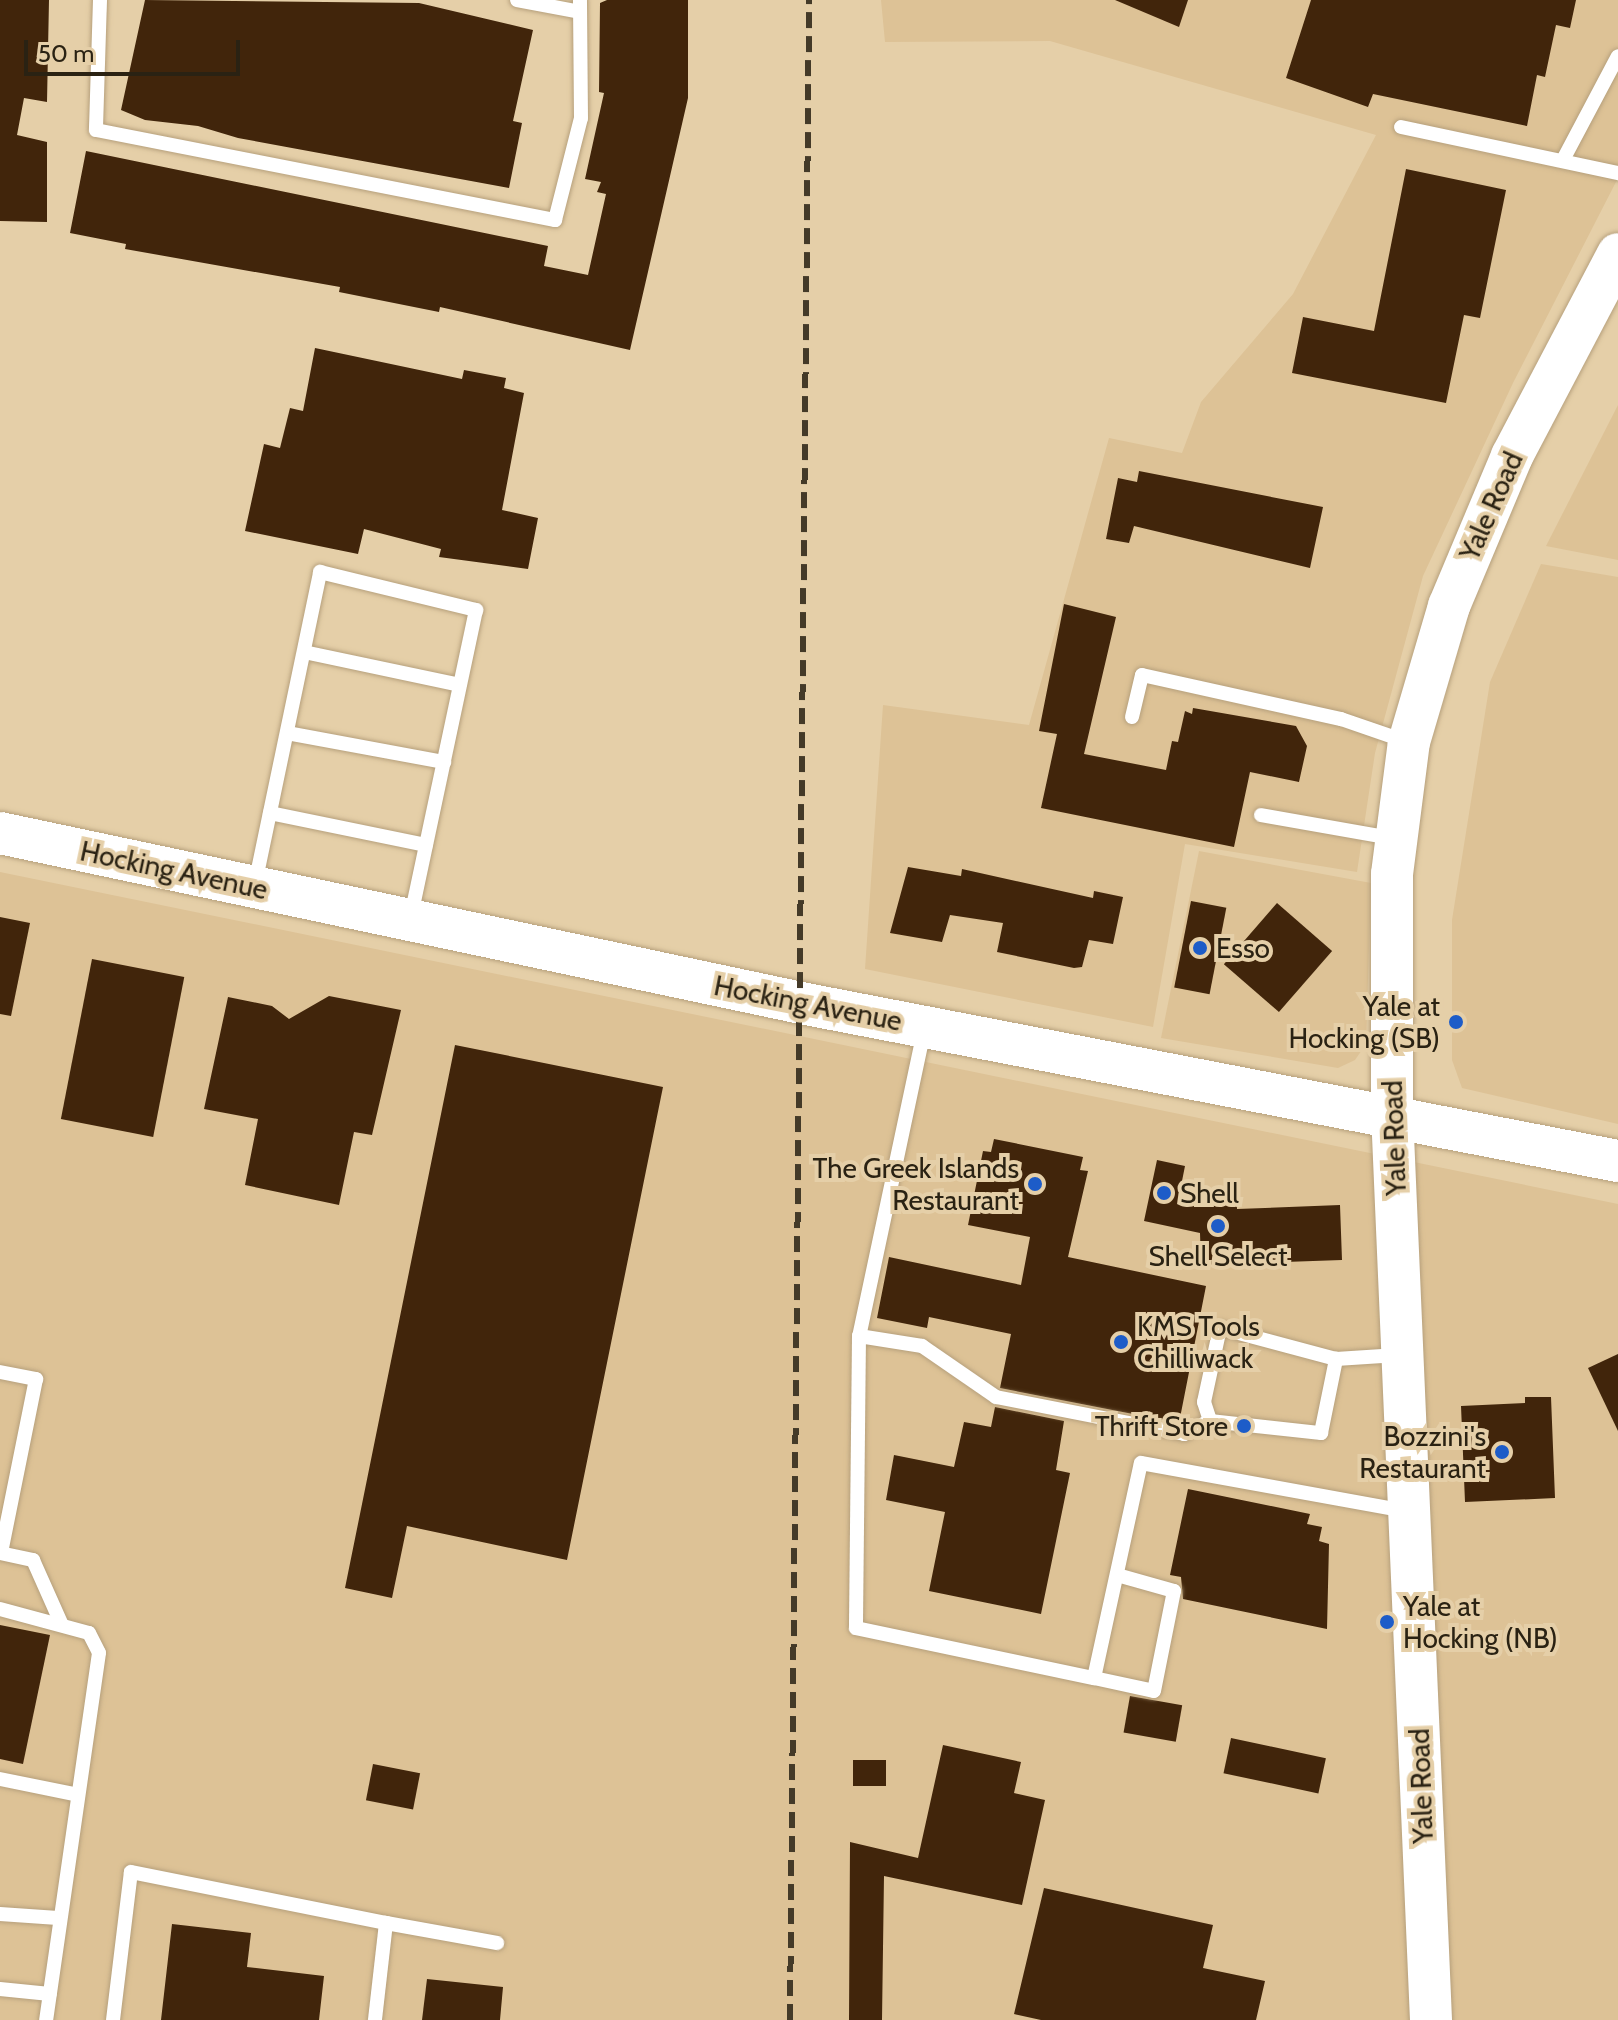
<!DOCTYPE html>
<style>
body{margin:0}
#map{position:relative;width:1618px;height:2020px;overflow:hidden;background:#e5cfa8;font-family:Cabin,sans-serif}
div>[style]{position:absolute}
.built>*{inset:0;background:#ddc296}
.building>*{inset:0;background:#41250b;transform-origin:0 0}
.roads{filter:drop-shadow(0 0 2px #b6a07c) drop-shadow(0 0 2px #b6a07c)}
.lane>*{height:14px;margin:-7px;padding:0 7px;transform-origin:7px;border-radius:7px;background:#fff}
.secondary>*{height:42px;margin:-21px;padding:0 21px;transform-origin:21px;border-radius:21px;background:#fff}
.rail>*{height:6px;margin-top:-3px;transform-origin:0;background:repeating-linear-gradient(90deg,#443a28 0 16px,transparent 0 24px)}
.dots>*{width:22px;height:22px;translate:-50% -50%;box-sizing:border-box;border:4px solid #e5cfa8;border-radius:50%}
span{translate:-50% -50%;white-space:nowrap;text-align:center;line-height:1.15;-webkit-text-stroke:8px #e5cfa8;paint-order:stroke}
.street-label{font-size:28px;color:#2a2213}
.poi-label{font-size:28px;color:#2a2213}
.left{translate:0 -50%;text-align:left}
.right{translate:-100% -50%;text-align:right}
.scale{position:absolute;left:24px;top:40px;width:216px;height:36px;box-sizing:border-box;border:4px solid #2a2213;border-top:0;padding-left:10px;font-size:24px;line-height:28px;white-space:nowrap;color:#2a2213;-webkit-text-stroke:6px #e5cfa8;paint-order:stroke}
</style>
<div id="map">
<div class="built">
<div style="clip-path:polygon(881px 0,1618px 0,1618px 178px,1513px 383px,1423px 576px,1375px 753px,1357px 872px,1185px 844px,1153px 1027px,865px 969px,883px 705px,1029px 725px,1109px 438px,1182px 453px,1201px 402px,1293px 294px,1376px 135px,1050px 41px,885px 42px)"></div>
<div style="clip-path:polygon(1618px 405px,1618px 560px,1546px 546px)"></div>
<div style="clip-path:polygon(1541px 564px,1618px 577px,1618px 1124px,1462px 1088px,1452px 1060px,1452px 920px,1490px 682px)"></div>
<div style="clip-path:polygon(1199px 851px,1371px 883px,1366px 1044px,1355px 1060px,1338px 1068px,1161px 1038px)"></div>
<div style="clip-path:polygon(0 872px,1618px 1204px,1618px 2020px,0 2020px)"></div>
</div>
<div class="building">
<div style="clip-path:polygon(0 0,49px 0,47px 102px,24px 98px,17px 135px,47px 142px,47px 222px,0 221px)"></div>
<div style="clip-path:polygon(145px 0,419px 3px,533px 30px,513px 121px,522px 123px,509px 188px,238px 138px,198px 126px,145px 120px,121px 110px)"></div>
<div style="clip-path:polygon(607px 0,688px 0,688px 98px,630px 350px,440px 307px,439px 312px,339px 292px,340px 287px,125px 249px,126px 244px,70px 233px,86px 151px,548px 246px,544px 266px,588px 275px,606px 194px,597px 192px,601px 182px,585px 179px,604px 93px,599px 92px,600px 3px)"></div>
<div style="clip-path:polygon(1115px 0,1188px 0,1179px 27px)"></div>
<div style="clip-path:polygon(1311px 0,1576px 0,1570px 28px,1556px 25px,1545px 77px,1537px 75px,1527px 126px,1373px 94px,1368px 107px,1286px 78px)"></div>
<div style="clip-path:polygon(1406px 169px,1506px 190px,1480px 318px,1464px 315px,1446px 403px,1292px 373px,1303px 317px,1374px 331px)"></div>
<div style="clip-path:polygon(315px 348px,462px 379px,464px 370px,506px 378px,504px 388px,524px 393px,502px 510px,538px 518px,528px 569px,439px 557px,441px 549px,364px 529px,358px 554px,245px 531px,264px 444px,280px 448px,290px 408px,303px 411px)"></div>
<div style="clip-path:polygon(1139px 471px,1323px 507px,1310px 568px,1134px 526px,1129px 543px,1106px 539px,1118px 478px,1137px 482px)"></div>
<div style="clip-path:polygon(1064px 604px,1116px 617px,1084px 754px,1166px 770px,1172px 741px,1178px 742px,1185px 711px,1192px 714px,1193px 708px,1296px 726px,1307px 746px,1299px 782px,1250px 772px,1234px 847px,1041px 808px,1057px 734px,1039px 731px)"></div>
<div style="clip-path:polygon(908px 867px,961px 876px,962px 869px,1093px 898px,1094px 891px,1123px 897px,1113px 944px,1089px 940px,1082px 967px,1074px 968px,997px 952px,1003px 923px,950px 915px,942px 942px,890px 933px)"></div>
<div style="left:1191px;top:901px;width:36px;height:88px;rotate:11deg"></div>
<div style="left:1277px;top:903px;width:73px;height:81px;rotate:41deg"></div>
<div style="clip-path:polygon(0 917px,30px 923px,11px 1016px,0 1014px)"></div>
<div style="left:92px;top:959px;width:94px;height:163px;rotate:11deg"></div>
<div style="clip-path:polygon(329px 996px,401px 1010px,372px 1135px,354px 1132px,339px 1205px,245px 1185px,258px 1119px,204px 1109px,228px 997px,272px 1006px,289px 1019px)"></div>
<div style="clip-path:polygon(455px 1045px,663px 1087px,567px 1560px,407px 1526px,392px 1598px,345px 1588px)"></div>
<div style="clip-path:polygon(994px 1139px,1083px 1157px,1080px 1170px,1088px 1171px,1068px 1257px,1206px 1286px,1179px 1423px,1000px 1388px,1011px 1334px,929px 1317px,927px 1328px,877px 1318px,889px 1257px,1021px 1285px,1030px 1237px,968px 1225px,983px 1151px,991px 1152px)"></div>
<div style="clip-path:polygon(1157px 1160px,1185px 1166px,1180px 1191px,1236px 1189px,1237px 1209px,1340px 1205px,1342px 1260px,1201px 1265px,1200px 1233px,1144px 1221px)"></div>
<div style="clip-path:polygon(1618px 1354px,1618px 1431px,1588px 1368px)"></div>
<div style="clip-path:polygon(1525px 1397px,1551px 1397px,1555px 1498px,1465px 1502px,1461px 1406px,1525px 1403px)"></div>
<div style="clip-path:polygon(995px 1407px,1064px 1421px,1056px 1470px,1070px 1473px,1041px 1614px,929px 1591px,945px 1512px,886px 1500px,894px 1455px,954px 1467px,964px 1422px,991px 1427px)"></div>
<div style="clip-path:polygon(1188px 1489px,1310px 1514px,1307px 1524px,1322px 1527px,1319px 1541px,1329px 1544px,1327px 1629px,1183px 1599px,1181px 1577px,1170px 1575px)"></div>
<div style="clip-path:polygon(0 1625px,50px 1635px,23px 1764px,0 1759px)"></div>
<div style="left:1130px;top:1696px;width:53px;height:37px;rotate:10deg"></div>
<div style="left:1231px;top:1738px;width:97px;height:36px;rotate:12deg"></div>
<div style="clip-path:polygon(943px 1745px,1021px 1762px,1014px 1793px,1045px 1800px,1022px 1905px,884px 1876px,882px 2020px,849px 2020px,850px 1842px,918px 1858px)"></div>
<div style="left:853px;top:1760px;width:33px;height:26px"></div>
<div style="left:373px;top:1764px;width:48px;height:37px;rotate:11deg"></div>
<div style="clip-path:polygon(1044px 1888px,1213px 1925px,1203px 1968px,1265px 1981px,1256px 2020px,1041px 2020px,1014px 2014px)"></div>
<div style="clip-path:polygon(172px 1924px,251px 1933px,247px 1967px,324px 1976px,319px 2020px,161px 2020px)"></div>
<div style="clip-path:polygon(427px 1979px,503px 1987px,500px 2020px,422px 2020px)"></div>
</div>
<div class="roads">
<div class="lane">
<div style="left:100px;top:0;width:130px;rotate:91.8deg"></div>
<div style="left:96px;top:130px;width:468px;rotate:11.1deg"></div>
<div style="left:555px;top:220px;width:105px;rotate:-75.7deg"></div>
<div style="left:581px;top:118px;width:118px;rotate:-90.5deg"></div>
<div style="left:517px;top:0;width:64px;rotate:10.8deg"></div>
<div style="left:1401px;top:127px;width:222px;rotate:12deg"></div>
<div style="left:1564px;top:158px;width:115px;rotate:-62.1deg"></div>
<div style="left:304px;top:652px;width:159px;rotate:11.9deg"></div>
<div style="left:1132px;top:717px;width:43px;rotate:-76.6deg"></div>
<div style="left:1142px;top:675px;width:204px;rotate:12.5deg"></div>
<div style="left:1341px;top:719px;width:68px;rotate:19deg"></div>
<div style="left:287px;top:733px;width:160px;rotate:10.5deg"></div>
<div style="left:270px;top:813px;width:159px;rotate:11.6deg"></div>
<div style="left:1261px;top:815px;width:133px;rotate:10deg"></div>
<div style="left:255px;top:884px;width:319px;rotate:-78.2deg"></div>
<div style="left:320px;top:572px;width:161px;rotate:13.7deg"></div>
<div style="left:476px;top:610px;width:313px;rotate:102deg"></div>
<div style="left:924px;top:1031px;width:312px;rotate:102deg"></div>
<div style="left:859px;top:1336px;width:64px;rotate:9deg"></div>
<div style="left:922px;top:1346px;width:90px;rotate:34.6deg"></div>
<div style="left:996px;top:1397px;width:192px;rotate:11.1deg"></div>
<div style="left:1184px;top:1434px;width:29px;rotate:-27deg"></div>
<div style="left:859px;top:1336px;width:292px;rotate:90.6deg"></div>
<div style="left:856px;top:1628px;width:243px;rotate:11.9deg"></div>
<div style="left:1094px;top:1678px;width:220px;rotate:-77.7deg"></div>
<div style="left:1141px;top:1463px;width:268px;rotate:10.3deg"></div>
<div style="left:1336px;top:1359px;width:120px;rotate:-165deg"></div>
<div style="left:1220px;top:1328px;width:76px;rotate:102.2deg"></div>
<div style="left:1204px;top:1402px;width:20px;rotate:72deg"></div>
<div style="left:1210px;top:1421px;width:112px;rotate:6.2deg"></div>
<div style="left:1321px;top:1433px;width:76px;rotate:-78.5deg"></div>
<div style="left:1336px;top:1359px;width:62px;rotate:-3.7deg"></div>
<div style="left:0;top:1372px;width:37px;rotate:11deg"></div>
<div style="left:36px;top:1379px;width:177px;rotate:101.4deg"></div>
<div style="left:0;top:1553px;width:34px;rotate:12deg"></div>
<div style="left:33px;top:1560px;width:71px;rotate:66deg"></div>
<div style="left:0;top:1609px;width:92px;rotate:15.1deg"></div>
<div style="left:89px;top:1633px;width:22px;rotate:63deg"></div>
<div style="left:99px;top:1653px;width:371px;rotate:98.2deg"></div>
<div style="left:1094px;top:1678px;width:61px;rotate:12.2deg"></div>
<div style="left:1154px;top:1691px;width:102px;rotate:-78.7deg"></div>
<div style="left:1174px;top:1591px;width:59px;rotate:-164.3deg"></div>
<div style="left:0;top:1779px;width:76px;rotate:11.5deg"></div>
<div style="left:0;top:1914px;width:58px;rotate:3.9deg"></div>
<div style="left:386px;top:1923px;width:113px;rotate:10.2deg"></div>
<div style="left:0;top:1989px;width:50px;rotate:5.7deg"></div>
<div style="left:113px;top:2020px;width:149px;rotate:-83.1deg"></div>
<div style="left:131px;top:1872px;width:260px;rotate:11.3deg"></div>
<div style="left:386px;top:1923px;width:98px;rotate:96.5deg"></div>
</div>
<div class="secondary">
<div style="left:0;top:833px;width:819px;rotate:11.98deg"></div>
<div style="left:801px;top:1003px;width:832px;rotate:10.95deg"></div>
<div style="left:1431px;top:2020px;width:907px;rotate:-92.46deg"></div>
<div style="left:1392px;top:1114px;width:240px;rotate:-90deg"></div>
<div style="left:1392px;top:874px;width:133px;rotate:-82.7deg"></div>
<div style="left:1409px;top:742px;width:142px;rotate:-73.6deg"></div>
<div style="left:1449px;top:606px;width:163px;rotate:-67.2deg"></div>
<div style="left:1512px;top:456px;width:228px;rotate:-62.3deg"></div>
</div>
</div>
<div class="rail">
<div style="left:790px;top:2020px;width:2020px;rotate:-89.46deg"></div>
</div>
<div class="dots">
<div style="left:1200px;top:948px;background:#1d5cc8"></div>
<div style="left:1456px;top:1022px;background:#1d5cc8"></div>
<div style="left:1035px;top:1184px;background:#1d5cc8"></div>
<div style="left:1164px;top:1193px;background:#1d5cc8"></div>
<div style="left:1218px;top:1226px;background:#1d5cc8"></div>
<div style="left:1121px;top:1342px;background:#1d5cc8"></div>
<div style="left:1244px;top:1426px;background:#1d5cc8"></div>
<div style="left:1502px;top:1452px;background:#1d5cc8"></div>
<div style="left:1387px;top:1622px;background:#1d5cc8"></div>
</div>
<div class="street-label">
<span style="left:1491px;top:506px;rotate:-66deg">Yale Road</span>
<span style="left:174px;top:870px;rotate:12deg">Hocking Avenue</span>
<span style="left:808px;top:1003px;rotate:11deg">Hocking Avenue</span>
<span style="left:1394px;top:1138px;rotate:-92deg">Yale Road</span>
<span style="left:1421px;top:1786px;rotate:-92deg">Yale Road</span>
</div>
<div class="poi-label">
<span class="left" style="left:1216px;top:948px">Esso</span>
<span class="right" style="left:1440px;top:1022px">Yale at<br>Hocking (SB)</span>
<span class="right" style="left:1019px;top:1184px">The Greek Islands<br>Restaurant</span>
<span class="left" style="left:1180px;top:1193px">Shell</span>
<span style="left:1218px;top:1256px">Shell Select</span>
<span class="left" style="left:1137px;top:1342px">KMS Tools<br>Chilliwack</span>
<span class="right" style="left:1228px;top:1426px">Thrift Store</span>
<span class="right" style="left:1486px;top:1452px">Bozzini's<br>Restaurant</span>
<span class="left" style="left:1403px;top:1622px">Yale at<br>Hocking (NB)</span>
</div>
<div class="scale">50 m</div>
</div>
